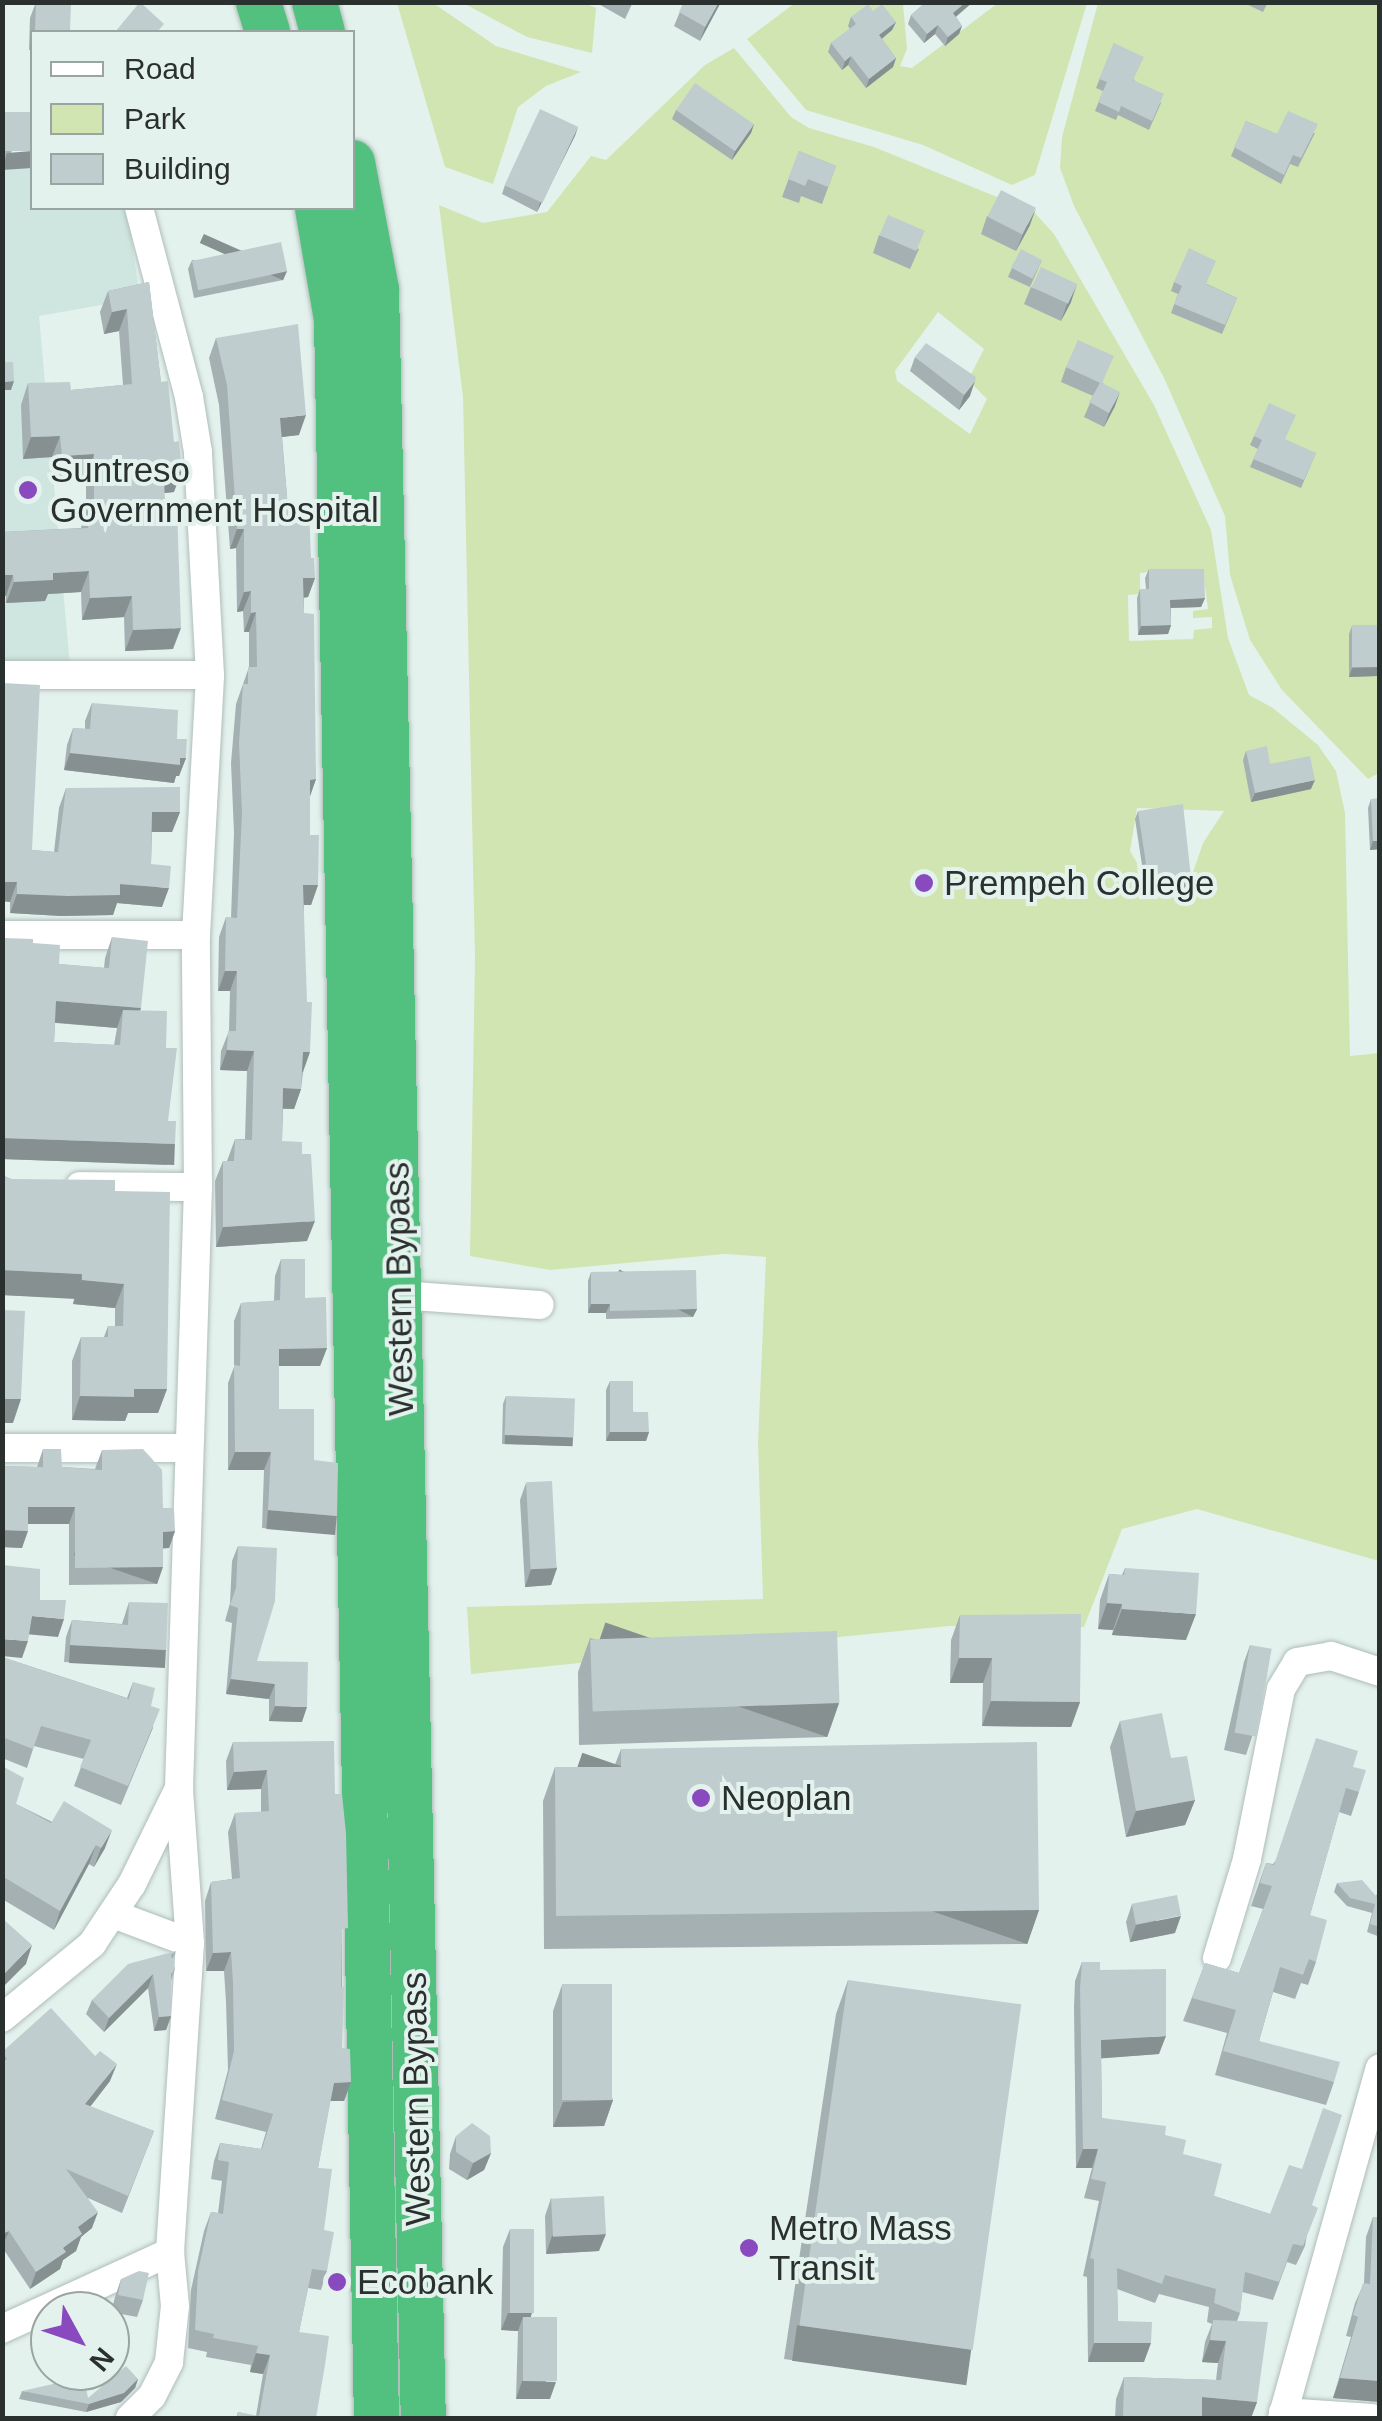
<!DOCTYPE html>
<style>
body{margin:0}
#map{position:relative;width:1382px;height:2421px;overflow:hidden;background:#e4f2ee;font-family:Arial,sans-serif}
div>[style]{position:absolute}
.built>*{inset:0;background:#cfe5e0}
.green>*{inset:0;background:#d1e5b3}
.roads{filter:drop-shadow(0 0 2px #afbdb9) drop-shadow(0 0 2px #afbdb9)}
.minor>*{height:28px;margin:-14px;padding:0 14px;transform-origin:14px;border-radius:14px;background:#fff}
.trunk>*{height:45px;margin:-22.5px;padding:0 22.5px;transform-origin:22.5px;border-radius:22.5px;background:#52c07f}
.wall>*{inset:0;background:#a4b0b2}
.shaded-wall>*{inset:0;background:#869091;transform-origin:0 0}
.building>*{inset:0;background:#bfcdcf;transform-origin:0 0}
.dots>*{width:28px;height:28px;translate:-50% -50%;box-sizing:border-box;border:5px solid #e4f2ee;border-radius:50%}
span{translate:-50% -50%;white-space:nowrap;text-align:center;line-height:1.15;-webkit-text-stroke:8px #e4f2ee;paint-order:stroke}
.poi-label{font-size:35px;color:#2a302e}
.left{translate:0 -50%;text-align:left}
.street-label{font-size:35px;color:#2a302e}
.frame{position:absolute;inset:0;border:5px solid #2a302e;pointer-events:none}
.legend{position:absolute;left:30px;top:30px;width:325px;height:180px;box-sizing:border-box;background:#e4f2ee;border:2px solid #9aa4a1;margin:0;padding:12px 18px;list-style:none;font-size:30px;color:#2a302e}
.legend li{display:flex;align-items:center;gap:20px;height:50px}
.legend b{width:50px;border:2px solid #9aa4a1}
.north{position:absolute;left:30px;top:2291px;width:100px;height:100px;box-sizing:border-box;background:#e4f2ee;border:2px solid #9aa4a1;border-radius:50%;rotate:130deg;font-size:28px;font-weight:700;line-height:40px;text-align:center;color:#2a302e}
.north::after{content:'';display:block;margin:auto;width:35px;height:45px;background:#894ac0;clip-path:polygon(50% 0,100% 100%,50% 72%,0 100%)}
</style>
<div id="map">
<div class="built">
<div style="clip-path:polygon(3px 166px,32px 168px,32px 208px,127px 210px,140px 298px,39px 316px,70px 667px,3px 665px)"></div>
</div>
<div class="green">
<div style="clip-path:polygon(397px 3px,433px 3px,496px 46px,581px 72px,546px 86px,518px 107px,493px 184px,445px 167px)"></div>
<div style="clip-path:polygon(463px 3px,585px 3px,596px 8px,592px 53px,527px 37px)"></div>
<div style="clip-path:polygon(795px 3px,903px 3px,907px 49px,900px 66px,912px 68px,998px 3px,1087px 3px,1035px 175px,1012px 185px,923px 145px,806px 110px,747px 39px)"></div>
<div style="clip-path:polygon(1098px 3px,1379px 3px,1379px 773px,1368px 779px,1282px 690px,1250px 640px,1230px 575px,1225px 516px,1164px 378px,1074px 206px,1060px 168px,1062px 137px)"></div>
<div style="clip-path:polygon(evenodd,734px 48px,791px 117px,809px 128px,874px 147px,1034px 212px,1054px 234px,1154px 405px,1211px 530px,1228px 638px,1249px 695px,1273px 708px,1318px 745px,1336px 771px,1345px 813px,1350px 1056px,1380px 1053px,1379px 1561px,1197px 1509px,1122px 1529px,1084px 1627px,949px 1626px,471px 1674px,467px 1607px,763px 1599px,758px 1443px,766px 1257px,725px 1254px,550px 1270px,470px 1256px,475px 958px,463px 397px,439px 205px,483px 223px,547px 212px,591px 156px,606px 160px,705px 65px,734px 48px,938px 312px,984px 349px,968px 380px,987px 399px,970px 434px,897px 381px,895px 371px,938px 312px,734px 48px,1169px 570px,1203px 571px,1208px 609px,1193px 611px,1193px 618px,1212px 617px,1212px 628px,1194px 630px,1193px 639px,1129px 641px,1128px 595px,1140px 594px,1140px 573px,1169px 570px,734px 48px,1137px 808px,1224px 811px,1203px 843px,1188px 887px,1139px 897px,1137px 863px,1130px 851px,1137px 808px)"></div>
</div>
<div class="roads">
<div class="minor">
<div style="left:2px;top:675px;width:208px"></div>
<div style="left:2px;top:935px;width:194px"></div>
<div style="left:80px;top:1186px;width:118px;rotate:0.5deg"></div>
<div style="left:399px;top:1295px;width:141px;rotate:4.1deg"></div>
<div style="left:2px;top:1448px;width:185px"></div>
<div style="left:113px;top:1914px;width:82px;rotate:20.6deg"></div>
<div style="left:1217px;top:1958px;width:103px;rotate:-73.1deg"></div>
<div style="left:1247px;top:1859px;width:173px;rotate:-78.7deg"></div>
<div style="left:1281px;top:1689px;width:31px;rotate:-59deg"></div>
<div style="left:1297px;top:1662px;width:35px;rotate:-10deg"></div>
<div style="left:1331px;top:1656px;width:52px;rotate:18.1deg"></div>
<div style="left:2px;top:2018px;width:117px;rotate:-39.4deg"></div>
<div style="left:92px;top:1944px;width:72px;rotate:-56.3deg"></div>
<div style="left:132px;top:1884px;width:107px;rotate:-63.9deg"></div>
<div style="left:179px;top:1788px;width:601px;rotate:-88.19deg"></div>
<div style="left:198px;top:1187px;width:252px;rotate:-90.5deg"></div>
<div style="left:196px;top:935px;width:260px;rotate:-86.9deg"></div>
<div style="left:210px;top:675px;width:223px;rotate:-93.1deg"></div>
<div style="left:198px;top:452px;width:56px;rotate:-99.3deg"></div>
<div style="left:189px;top:397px;width:196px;rotate:-104.8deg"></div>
<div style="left:2px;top:2329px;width:185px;rotate:-24.6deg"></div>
<div style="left:170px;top:2252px;width:310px;rotate:-86.3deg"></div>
<div style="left:190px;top:1943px;width:153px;rotate:-94.1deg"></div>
<div style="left:1283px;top:2412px;width:89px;rotate:3.9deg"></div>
<div style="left:130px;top:2418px;width:31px;rotate:-45deg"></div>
<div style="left:152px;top:2396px;width:38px;rotate:-63deg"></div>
<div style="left:169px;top:2362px;width:56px;rotate:-83.9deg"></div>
<div style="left:175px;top:2306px;width:54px;rotate:-95.3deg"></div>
<div style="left:1282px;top:2418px;width:363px;rotate:-74.4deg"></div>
</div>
<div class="trunk">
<div style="left:258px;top:2px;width:31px;rotate:73deg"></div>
<div style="left:314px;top:2px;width:31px;rotate:75deg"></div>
<div style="left:352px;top:162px;width:129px;rotate:79.3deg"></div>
<div style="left:376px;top:289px;width:2130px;rotate:88.74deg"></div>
<div style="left:317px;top:208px;width:113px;rotate:80.3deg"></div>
<div style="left:336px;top:319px;width:2099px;rotate:88.91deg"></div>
</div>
</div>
<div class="wall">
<div style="clip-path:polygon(36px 2px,70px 32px,32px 32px,32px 50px,29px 50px,30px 18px)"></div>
<div style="clip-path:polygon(595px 2px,633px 2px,625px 19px)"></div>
<div style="clip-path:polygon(684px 2px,721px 2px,700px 41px,674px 26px)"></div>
<div style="clip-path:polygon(926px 2px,973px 2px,956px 17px,962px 26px,959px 34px,945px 46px,935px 34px,924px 43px,908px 24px,911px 15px)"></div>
<div style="clip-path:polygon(1242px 2px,1268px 2px,1263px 12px)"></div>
<div style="clip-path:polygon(873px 11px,896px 22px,892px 30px,882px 39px,896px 58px,893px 67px,866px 88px,848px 65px,842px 70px,828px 52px,831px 43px,850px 29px,848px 26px,851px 17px)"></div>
<div style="clip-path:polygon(1114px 43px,1134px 80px,1161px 103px,1149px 130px,1118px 115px,1116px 120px,1095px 111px,1103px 91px,1096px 88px)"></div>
<div style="clip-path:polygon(676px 110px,754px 124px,751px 133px,732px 160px,672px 119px)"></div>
<div style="clip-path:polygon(32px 112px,2px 170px,2px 121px,5px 113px)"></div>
<div style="clip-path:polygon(1246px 121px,1277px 134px,1315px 133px,1298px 167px,1290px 164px,1281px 184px,1231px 156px)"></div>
<div style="clip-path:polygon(578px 127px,537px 212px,502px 194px,505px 185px)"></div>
<div style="clip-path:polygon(799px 151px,836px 166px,822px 204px,801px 196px,799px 203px,782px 197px)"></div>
<div style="clip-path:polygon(987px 216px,1030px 225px,1016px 251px,981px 234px)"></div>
<div style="clip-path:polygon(879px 235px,919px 249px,910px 269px,873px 253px)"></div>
<div style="clip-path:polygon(192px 260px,287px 271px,283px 280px,194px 298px,188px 269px)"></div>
<div style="clip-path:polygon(1042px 260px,1030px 287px,1008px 277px,1012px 268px)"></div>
<div style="clip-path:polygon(149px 282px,174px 492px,164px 493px,173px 649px,125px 651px,124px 617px,82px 620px,81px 592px,48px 594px,45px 601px,6px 603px,6px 596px,2px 596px,2px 532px,81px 528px,86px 510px,86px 476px,54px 478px,52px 457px,23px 459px,21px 405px,28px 383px,71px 390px,123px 385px,119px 331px,104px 334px,100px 312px,108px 291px)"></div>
<div style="clip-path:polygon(1174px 282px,1207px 284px,1237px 298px,1222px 334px,1171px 313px,1178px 294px,1171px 291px)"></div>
<div style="clip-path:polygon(1031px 287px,1071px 302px,1061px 321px,1024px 304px)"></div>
<div style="clip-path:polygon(216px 338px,299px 435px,282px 437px,288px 508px,311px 558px,315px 578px,308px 597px,304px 598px,304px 613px,316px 779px,310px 796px,310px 835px,318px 885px,311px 905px,304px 905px,303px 1072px,301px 1089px,294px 1109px,283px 1109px,282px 1141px,302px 1154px,307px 1241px,216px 1247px,215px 1181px,223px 1161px,227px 1161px,235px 1139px,245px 1139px,247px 1071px,220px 1070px,221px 1051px,229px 1031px,230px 991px,218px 991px,219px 937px,226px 917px,231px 918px,234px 833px,231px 763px,236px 704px,249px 667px,249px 632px,244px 632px,243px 611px,237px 612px,236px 548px,230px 549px,219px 405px,209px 358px)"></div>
<div style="clip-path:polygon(915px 357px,970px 396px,959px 410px,910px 371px)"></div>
<div style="clip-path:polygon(1066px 367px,1103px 383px,1115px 406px,1104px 427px,1084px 417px,1093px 396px,1061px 382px)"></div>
<div style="clip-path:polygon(1254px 436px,1316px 453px,1301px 488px,1250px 467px,1258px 449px,1250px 445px)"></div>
<div style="clip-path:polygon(1149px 569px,1205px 598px,1201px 607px,1171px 608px,1171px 625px,1168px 634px,1138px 635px,1137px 598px,1140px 589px,1146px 589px,1145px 578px)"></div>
<div style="clip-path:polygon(1380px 625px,1378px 676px,1349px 677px,1349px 634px,1352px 626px)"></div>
<div style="clip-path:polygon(2px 683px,32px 850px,54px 852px,59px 808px,66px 788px,180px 812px,172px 832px,152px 832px,151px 864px,162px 907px,117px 903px,113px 915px,61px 916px,10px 913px,10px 902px,2px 901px)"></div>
<div style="clip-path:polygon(92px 703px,177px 739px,186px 758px,179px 776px,176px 776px,174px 783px,64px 770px,67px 745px,73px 728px,85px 729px,85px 721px)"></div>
<div style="clip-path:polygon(1246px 751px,1270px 764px,1311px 789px,1251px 802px,1243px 760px)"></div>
<div style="clip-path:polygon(1371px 799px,1380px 849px,1370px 850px,1368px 808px)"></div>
<div style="clip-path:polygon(1138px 811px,1191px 878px,1188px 887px,1141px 893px,1139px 874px,1142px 865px,1135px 819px)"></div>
<div style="clip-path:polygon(evenodd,112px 937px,141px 1008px,140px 1010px,166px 1048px,168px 1121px,175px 1144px,167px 1165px,2px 1159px,33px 943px,59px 964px,104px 968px,105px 958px,112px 937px,55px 1023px,117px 1028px,114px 1045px,54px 1042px,55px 1023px)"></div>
<div style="clip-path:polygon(2px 1175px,11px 1179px,115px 1191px,167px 1389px,158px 1413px,128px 1413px,125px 1421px,72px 1420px,72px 1361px,81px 1337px,104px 1337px,108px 1326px,115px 1326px,115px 1308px,73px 1304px,74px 1298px,2px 1295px)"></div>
<div style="clip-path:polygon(281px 1259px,305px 1298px,327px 1348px,320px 1366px,279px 1366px,279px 1409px,314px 1460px,337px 1516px,331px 1534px,262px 1528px,264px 1470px,228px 1470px,228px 1383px,234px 1367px,234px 1321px,241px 1303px,274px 1301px,275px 1276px)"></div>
<div style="clip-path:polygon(591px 1272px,697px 1309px,693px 1317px,606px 1319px,606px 1313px,588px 1313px,588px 1281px)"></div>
<div style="clip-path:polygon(610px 1381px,649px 1432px,646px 1441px,606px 1441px,606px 1390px)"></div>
<div style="clip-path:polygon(506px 1396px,573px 1437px,570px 1446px,502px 1444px,503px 1404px)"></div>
<div style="clip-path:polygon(43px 1449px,62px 1467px,95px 1469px,102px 1450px,163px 1508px,175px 1531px,169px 1548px,163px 1548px,157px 1584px,69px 1585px,69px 1524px,28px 1524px,22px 1548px,2px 1547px,2px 1466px,37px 1467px)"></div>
<div style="clip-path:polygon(526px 1483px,557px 1568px,551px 1585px,525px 1587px,520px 1500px)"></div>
<div style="clip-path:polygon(238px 1546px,257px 1661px,302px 1722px,269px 1721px,269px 1699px,226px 1694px,232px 1623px,225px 1621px,230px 1603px,232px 1561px)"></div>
<div style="clip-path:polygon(1125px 1568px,1186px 1640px,1112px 1635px,1113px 1630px,1098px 1629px,1100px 1600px,1109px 1574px,1122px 1575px)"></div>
<div style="clip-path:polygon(129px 1602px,166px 1650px,160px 1667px,64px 1662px,66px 1637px,72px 1620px,122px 1624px)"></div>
<div style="clip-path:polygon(960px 1615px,1080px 1702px,1071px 1727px,982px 1726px,983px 1683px,950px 1683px,951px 1640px)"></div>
<div style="clip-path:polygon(590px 1638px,839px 1703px,827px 1737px,579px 1745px,578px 1672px)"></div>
<div style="clip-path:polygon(1250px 1645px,1252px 1737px,1246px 1755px,1224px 1750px,1244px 1662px)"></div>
<div style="clip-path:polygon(2px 1657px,127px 1698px,133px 1682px,151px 1706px,153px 1728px,121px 1805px,74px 1786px,84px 1759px,34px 1746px,27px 1768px,2px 1758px)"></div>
<div style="clip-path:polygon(1120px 1721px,1171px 1758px,1195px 1800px,1185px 1825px,1126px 1837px,1110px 1747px)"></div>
<div style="clip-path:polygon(233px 1742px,335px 1794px,342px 1945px,342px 2048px,351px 2082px,344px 2101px,330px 2101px,318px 2168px,327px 2271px,321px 2290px,308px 2288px,299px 2332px,316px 2418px,236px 2418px,238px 2412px,256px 2416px,263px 2374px,250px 2372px,251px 2365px,206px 2357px,207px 2352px,188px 2348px,191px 2290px,204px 2231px,211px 2212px,218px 2213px,222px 2181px,211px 2179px,214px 2161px,220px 2143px,261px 2149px,266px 2132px,215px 2119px,228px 2070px,226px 2002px,224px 1971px,206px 1971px,205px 1901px,211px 1882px,232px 1879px,228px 1832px,235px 1813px,261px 1812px,261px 1789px,227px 1790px,226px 1761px)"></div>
<div style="clip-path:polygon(621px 1749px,1039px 1910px,1027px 1944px,544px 1949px,543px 1801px,555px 1767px,614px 1767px)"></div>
<div style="clip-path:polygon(2px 1766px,16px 1804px,105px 1848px,94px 1867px,89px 1864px,54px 1930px,2px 1899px)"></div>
<div style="clip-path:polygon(1353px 1767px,1359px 1792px,1351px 1816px,1339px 1812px,1310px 1915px,1316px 1962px,1308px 1985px,1301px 1983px,1295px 1999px,1273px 1992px,1259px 2041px,1334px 2082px,1326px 2105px,1215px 2075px,1227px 2033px,1183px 2021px,1205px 1963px,1239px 1973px,1263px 1909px,1251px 1906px,1266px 1863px,1273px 1864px)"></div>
<div style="clip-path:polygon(1337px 1883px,1376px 1896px,1380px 1888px,1380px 1937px,1367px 1932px,1372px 1913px,1347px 1906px,1334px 1892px)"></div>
<div style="clip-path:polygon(1132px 1904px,1175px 1933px,1130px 1942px,1126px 1922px)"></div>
<div style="clip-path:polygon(176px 1951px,172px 1960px,175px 1969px,171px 1981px,171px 2016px,166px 2030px,154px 2031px,148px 1988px,104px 2032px,86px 2014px,92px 2000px)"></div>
<div style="clip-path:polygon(1082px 1962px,1100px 1970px,1159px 2054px,1101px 2058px,1102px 2118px,1165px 2135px,1183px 2154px,1214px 2196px,1270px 2214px,1312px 2205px,1305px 2246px,1296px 2265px,1287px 2262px,1273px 2300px,1242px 2292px,1240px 2313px,1237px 2321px,1257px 2402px,1251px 2418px,1115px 2418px,1116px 2399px,1124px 2377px,1216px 2380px,1218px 2363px,1202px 2362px,1205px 2342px,1212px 2324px,1207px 2322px,1209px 2307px,1159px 2294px,1155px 2303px,1117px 2289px,1118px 2321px,1144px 2362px,1088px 2362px,1087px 2277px,1083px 2276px,1099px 2201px,1084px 2198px,1092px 2168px,1076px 2168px,1074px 2007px,1075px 1981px)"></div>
<div style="clip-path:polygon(848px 1980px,971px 2349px,958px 2383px,784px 2359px,836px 2014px)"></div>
<div style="clip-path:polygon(562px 1985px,613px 2100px,604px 2126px,553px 2127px,553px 2011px)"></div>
<div style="clip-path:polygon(2px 2052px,110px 2081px,90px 2107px,154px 2131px,122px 2213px,88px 2198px,92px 2228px,81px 2237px,76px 2251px,63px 2260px,60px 2269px,30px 2289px,2px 2247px)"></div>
<div style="clip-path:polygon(456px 2136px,491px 2153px,484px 2170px,467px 2180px,449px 2169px,450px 2154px)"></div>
<div style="clip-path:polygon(551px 2198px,599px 2251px,546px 2254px,545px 2216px)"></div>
<div style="clip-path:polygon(1373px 2217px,1380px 2217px,1380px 2402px,1333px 2398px,1351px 2337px,1346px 2336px,1355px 2303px,1364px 2283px,1366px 2237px)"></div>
<div style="clip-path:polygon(510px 2229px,531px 2317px,550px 2399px,516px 2399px,518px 2331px,501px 2330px,503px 2247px)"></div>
<div style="clip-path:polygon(121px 2279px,143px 2300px,137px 2317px,111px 2312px,115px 2297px)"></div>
<div style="clip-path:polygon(138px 2379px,135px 2388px,121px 2402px,86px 2412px,19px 2399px,22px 2391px,88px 2398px)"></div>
</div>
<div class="shaded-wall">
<div style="clip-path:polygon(719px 2px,721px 2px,700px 41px,705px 27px)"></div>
<div style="clip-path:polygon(966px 2px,973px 2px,949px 22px,953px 13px)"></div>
<div style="clip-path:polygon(896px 22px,892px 30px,875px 44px,879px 35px)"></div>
<div style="clip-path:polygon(938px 25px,935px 34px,924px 43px,927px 34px)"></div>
<div style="clip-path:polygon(962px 26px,959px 34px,945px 46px,948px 37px)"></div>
<div style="clip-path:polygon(851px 56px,848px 65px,842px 70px,845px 61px)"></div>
<div style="clip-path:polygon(896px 58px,893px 67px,866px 88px,869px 79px)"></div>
<div style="clip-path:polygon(754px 124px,751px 133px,732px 160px,735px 151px)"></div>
<div style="clip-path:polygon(578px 127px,575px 136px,537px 212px,540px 203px)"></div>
<div style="clip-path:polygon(32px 151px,32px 168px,2px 170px,7px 153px)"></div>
<div style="clip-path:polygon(1036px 208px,1030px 225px,1016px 251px,1023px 234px)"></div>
<div style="left:287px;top:271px;width:10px;height:91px;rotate:114deg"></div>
<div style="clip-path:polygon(1077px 284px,1071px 302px,1061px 321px,1067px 304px)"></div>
<div style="clip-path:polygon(127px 309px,119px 331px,104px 334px,112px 312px)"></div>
<div style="clip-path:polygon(14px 381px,11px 390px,2px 390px,2px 382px)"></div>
<div style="clip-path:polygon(975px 381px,970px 396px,959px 410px,964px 395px)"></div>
<div style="clip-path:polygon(1120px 392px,1115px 406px,1104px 427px,1109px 413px)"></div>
<div style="clip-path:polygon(306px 415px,299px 435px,273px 438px,280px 418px)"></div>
<div style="clip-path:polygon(60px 436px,52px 457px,23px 459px,31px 437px)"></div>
<div style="clip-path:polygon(94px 454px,86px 476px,54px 478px,62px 456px)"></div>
<div style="clip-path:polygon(182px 471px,174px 492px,156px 494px,164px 473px)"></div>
<div style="clip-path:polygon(237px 529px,244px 529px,236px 548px,230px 549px)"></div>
<div style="clip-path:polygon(89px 571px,81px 592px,48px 594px,45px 601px,6px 603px,14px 582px,53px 573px)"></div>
<div style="clip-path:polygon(3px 575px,13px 575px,6px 596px,2px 596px)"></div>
<div style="clip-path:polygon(303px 578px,315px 578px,308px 597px,296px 598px)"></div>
<div style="clip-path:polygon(251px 591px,243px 611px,237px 612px,244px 592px)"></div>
<div style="clip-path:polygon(132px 596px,124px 617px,82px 620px,90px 598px)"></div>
<div style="clip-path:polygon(1205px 598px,1201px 607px,1167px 608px,1170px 600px)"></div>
<div style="clip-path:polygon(256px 612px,249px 632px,244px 632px,251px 613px)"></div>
<div style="clip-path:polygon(1171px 625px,1168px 634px,1138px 635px,1141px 626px)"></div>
<div style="clip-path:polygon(181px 628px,173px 649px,125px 651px,133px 630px)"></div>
<div style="clip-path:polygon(1380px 667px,1378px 676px,1349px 677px,1352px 668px)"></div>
<div style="clip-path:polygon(70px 753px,180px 758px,186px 758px,179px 776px,176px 776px,174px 783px,64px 770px)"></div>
<div style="clip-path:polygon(316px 779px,309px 799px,310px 780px)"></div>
<div style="clip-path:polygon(1315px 780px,1311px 789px,1251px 802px,1255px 793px)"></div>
<div style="clip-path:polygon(152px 812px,180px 812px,172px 832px,145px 832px)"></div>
<div style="clip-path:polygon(1373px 841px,1380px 841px,1380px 849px,1370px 850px)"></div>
<div style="clip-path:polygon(1191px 878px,1188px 887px,1141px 893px,1145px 884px)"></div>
<div style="clip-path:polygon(2px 882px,17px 882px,10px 902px,2px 901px)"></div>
<div style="clip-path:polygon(120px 884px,169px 888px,162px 907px,117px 903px,113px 915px,61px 916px,10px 913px,17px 894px)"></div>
<div style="clip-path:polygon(303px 885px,318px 885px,311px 905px,296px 905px)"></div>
<div style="clip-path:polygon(225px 971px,237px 971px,230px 991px,218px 991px)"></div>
<div style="clip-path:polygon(56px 1001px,141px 1008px,133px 1029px,123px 1010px,117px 1028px,49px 1022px)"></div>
<div style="clip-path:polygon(227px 1050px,254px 1051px,247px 1071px,220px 1070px)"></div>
<div style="clip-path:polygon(303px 1052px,310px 1052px,303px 1072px,295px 1072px)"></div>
<div style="clip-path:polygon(283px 1088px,301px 1089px,294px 1109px,276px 1108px)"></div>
<div style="left:2px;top:1138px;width:173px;height:21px;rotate:2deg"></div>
<div style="clip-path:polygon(315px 1221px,307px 1241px,216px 1247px,223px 1227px)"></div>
<div style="left:2px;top:1270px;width:80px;height:25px;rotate:3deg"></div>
<div style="clip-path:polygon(82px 1280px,124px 1284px,115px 1308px,73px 1304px)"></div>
<div style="clip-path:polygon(591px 1304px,610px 1304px,606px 1313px,588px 1313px)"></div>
<div style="left:697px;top:1309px;width:9px;height:87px;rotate:117deg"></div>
<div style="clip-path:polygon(327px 1348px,320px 1366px,272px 1366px,279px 1349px)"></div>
<div style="clip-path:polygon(134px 1389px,167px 1389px,158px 1413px,128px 1413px,125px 1421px,72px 1420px,80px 1396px)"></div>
<div style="clip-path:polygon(2px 1399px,21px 1399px,13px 1423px,2px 1423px)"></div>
<div style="clip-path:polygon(610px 1432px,649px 1432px,646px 1441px,606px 1441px)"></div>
<div style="left:505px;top:1435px;width:68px;height:9px;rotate:2deg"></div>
<div style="clip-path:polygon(235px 1452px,271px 1452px,264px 1470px,228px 1470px)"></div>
<div style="clip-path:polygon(28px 1507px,75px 1507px,69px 1524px,22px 1524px)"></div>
<div style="left:268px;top:1510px;width:69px;height:19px;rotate:5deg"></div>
<div style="clip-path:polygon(2px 1530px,28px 1531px,22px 1548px,2px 1547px)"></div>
<div style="clip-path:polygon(175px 1531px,169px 1548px,157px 1549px,163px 1532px)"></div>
<div style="left:163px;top:1567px;width:18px;height:88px;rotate:109deg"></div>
<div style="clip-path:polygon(557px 1568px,551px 1585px,525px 1587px,531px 1569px)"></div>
<div style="clip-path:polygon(1107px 1603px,1122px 1604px,1113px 1630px,1098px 1629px)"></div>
<div style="clip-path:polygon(1122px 1609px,1196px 1614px,1186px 1640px,1112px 1635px)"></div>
<div style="clip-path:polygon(32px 1616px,64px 1619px,58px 1637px,25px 1634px)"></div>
<div style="clip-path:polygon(2px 1639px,28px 1641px,22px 1658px,2px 1656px)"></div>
<div style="left:70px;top:1645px;width:96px;height:18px;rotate:3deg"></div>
<div style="clip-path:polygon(959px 1658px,992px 1658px,983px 1683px,950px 1683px)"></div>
<div style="clip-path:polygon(231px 1679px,275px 1684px,269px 1699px,226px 1694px)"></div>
<div style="clip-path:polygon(991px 1701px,1080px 1702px,1071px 1727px,982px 1726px)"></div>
<div style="left:839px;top:1703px;width:36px;height:247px;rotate:109deg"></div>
<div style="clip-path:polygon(275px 1706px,307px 1707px,302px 1722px,269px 1721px)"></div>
<div style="clip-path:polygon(267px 1770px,261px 1789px,227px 1790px,234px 1772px)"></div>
<div style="clip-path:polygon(1195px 1800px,1185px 1825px,1126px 1837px,1136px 1811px)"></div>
<div style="clip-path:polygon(112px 1830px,105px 1848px,94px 1867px,101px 1848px)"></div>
<div style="clip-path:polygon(96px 1845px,89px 1864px,54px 1930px,60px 1911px)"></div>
<div style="left:1039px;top:1910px;width:36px;height:483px;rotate:109deg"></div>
<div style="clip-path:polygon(1181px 1916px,1175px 1933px,1130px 1942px,1136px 1925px)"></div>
<div style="clip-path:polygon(32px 1945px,26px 1964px,2px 1988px,2px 1976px)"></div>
<div style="clip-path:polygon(231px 1952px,224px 1971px,206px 1971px,213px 1953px)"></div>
<div style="clip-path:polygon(153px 1974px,148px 1988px,104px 2032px,109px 2018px)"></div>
<div style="clip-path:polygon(171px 2016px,166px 2030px,154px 2031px,159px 2017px)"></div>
<div style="clip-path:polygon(1166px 2036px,1159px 2054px,1094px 2059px,1101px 2040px)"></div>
<div style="clip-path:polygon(117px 2064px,110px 2081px,79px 2121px,85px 2104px)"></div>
<div style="clip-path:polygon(351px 2082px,344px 2101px,327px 2101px,334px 2083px)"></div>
<div style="clip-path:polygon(613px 2100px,604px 2126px,553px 2127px,563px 2102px)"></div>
<div style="clip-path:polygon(1083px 2149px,1098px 2149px,1092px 2168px,1076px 2168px)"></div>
<div style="clip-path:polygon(491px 2153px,484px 2170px,467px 2180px,473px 2163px)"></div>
<div style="clip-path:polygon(98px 2212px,92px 2228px,81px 2237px,76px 2251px,63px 2260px,60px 2269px,30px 2289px,36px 2272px,63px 2248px,78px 2227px)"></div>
<div style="clip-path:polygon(9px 2231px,2px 2247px,2px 2234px)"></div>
<div style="clip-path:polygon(606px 2234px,599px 2251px,546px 2254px,552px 2236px)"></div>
<div style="clip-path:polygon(508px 2313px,532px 2313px,526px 2331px,523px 2317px,518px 2331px,501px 2330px)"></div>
<div style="left:797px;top:2325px;width:176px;height:36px;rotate:8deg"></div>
<div style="clip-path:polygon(1210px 2340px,1226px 2341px,1218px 2363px,1202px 2362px)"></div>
<div style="clip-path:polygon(1094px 2343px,1151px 2343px,1144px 2362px,1088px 2362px)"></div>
<div style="clip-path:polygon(256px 2353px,270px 2355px,263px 2374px,250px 2372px)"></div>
<div style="clip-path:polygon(1340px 2378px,1380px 2381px,1380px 2402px,1333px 2398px)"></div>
<div style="clip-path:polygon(138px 2379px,135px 2388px,121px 2402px,86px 2412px,89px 2404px)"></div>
<div style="clip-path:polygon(522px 2381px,556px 2382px,550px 2399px,516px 2399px)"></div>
<div style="clip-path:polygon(1202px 2397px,1257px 2402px,1251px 2418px,1194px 2418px)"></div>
</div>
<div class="building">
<div style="left:36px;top:2px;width:35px;height:30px;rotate:2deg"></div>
<div style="clip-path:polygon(140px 2px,164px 24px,157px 32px,115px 32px)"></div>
<div style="clip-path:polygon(684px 2px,719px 2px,705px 27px,679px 12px)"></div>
<div style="clip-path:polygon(926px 2px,966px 2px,953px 13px,962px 26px,948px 37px,938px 25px,927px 34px,911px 15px)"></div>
<div style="clip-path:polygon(868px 4px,873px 11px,882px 4px,896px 22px,879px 35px,896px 58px,869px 79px,851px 56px,845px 61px,831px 43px,856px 24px,851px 17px)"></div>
<div style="clip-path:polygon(1114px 43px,1144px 57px,1133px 80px,1164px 94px,1152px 121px,1121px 106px,1119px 112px,1098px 102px,1107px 82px,1099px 79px)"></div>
<div style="left:695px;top:83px;width:72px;height:33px;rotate:35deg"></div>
<div style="left:540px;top:109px;width:42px;height:84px;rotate:25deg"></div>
<div style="clip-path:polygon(1288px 111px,1318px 124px,1301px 158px,1293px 155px,1284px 175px,1234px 147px,1246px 121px,1277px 134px)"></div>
<div style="left:32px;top:112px;width:39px;height:27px;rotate:90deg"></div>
<div style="clip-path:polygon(799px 151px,836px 166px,828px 187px,808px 179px,805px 186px,788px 179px)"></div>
<div style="left:1001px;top:190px;width:39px;height:30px;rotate:27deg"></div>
<div style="left:888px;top:215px;width:40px;height:22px;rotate:23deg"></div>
<div style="left:281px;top:242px;width:30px;height:91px;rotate:78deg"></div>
<div style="clip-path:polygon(1189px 248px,1216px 261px,1206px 284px,1237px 298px,1225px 325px,1174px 304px,1182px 286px,1174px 282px)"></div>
<div style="left:1021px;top:249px;width:24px;height:21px;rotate:28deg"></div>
<div style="left:1041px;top:267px;width:40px;height:22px;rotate:25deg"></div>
<div style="clip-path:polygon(149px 282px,161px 382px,168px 381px,174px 442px,179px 441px,182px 471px,164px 473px,165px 507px,177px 507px,181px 628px,133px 630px,132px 596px,90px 598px,89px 571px,53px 573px,53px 580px,14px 582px,13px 575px,3px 575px,2px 532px,88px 528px,89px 504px,94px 504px,94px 454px,62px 456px,60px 436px,31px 437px,28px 383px,70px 382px,71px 390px,132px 384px,127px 309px,112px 312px,108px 291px)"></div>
<div style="clip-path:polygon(298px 324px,306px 415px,280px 418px,288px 508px,309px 508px,311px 558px,314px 558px,315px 578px,303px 578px,304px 613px,314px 614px,316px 779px,310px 780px,310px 835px,319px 835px,318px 885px,303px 885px,307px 1002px,312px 1002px,310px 1052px,303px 1052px,301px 1089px,283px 1088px,282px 1141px,302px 1142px,302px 1154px,311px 1154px,315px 1221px,223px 1227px,223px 1161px,234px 1161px,235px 1139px,252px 1140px,254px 1051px,227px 1050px,228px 1031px,236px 1031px,237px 971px,225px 971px,226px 917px,237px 918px,242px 813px,239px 743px,243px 684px,248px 684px,248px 667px,257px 667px,256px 612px,251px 613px,251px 591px,244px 592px,244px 529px,237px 529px,227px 385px,216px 338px)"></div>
<div style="clip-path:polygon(1078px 340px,1114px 356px,1102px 383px,1120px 392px,1109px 413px,1089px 402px,1100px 383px,1066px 367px)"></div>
<div style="clip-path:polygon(926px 343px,976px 377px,975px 381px,964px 395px,915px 357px)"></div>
<div style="left:13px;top:362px;width:19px;height:11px;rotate:87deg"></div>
<div style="clip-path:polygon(1269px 403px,1296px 415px,1285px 439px,1316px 453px,1304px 480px,1253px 459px,1262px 440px,1254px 436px)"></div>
<div style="clip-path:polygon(1149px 569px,1204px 569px,1205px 598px,1170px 600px,1171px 625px,1141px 626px,1140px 589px,1149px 589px)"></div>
<div style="left:1380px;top:625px;width:42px;height:28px;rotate:90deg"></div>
<div style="clip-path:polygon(2px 683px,40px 685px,32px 850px,58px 852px,66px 788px,180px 787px,180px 812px,152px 812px,151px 864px,171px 866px,169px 888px,120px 884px,120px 895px,68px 896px,17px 894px,17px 882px,2px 882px)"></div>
<div style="clip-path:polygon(92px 703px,178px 710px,177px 739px,187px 739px,186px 758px,180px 758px,180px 765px,70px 753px,73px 728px,90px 729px)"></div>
<div style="clip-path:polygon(1267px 746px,1270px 764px,1310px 756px,1315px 780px,1255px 793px,1246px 751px)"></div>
<div style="clip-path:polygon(1380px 798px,1380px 841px,1373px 841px,1371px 799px)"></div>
<div style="clip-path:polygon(1183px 804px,1191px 878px,1145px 884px,1142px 865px,1146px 864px,1138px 811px)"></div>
<div style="clip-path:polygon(112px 937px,148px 941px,141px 1008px,56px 1001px,54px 1042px,120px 1045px,123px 1010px,167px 1011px,166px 1048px,177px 1048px,168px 1121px,176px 1121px,175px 1144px,2px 1138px,3px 938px,33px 939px,33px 943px,60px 945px,59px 964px,109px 968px)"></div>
<div style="clip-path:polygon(2px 1175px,11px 1179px,115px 1180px,115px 1191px,170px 1192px,167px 1389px,134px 1389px,134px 1397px,80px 1396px,81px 1337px,108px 1337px,108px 1326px,123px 1326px,124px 1284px,82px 1280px,82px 1274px,2px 1270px)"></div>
<div style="clip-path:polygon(281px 1259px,305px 1259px,305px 1298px,326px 1297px,327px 1348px,279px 1349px,279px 1409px,314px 1409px,314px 1460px,338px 1463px,337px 1516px,268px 1510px,271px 1452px,235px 1452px,234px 1365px,240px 1366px,241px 1303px,280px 1300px)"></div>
<div style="clip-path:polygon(696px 1270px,697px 1309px,610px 1311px,610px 1304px,591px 1304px,591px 1272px)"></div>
<div style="clip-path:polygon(2px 1310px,25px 1311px,21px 1399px,2px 1399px)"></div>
<div style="clip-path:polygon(610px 1381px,633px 1381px,633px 1412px,648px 1412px,649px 1432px,610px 1432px)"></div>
<div style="left:506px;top:1396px;width:69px;height:39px;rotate:2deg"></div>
<div style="clip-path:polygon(43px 1449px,61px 1449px,62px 1467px,102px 1470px,102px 1450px,143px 1449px,162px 1470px,163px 1508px,174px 1508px,175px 1531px,163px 1532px,163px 1567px,75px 1568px,75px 1507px,28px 1507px,28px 1531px,2px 1530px,2px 1466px,43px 1467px)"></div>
<div style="left:552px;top:1481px;width:87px;height:26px;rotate:87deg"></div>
<div style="clip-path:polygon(238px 1546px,277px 1548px,275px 1601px,257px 1661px,308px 1662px,307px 1707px,275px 1706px,275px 1684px,231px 1679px,238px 1608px,230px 1605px,236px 1588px)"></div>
<div style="clip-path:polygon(2px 1565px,40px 1569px,40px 1600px,66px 1600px,64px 1619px,32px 1616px,28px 1641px,2px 1639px)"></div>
<div style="clip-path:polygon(1125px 1568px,1199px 1573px,1196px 1614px,1122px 1609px,1122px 1604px,1107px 1603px,1109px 1574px,1124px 1575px)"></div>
<div style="clip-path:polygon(129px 1602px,168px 1603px,166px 1650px,70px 1645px,72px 1620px,128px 1625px)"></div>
<div style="clip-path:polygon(1081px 1614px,1080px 1702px,991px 1701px,992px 1658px,959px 1658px,960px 1615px)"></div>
<div style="left:837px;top:1631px;width:72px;height:247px;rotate:88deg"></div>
<div style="left:1250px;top:1645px;width:22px;height:89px;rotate:10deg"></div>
<div style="clip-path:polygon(2px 1657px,129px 1699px,133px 1682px,155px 1688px,151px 1706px,160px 1709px,128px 1786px,80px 1767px,91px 1740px,41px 1726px,33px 1749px,2px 1737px)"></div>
<div style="clip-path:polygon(1162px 1713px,1171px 1758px,1187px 1756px,1195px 1800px,1136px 1811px,1120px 1721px)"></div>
<div style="clip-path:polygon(1316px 1738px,1358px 1751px,1353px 1767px,1366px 1770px,1359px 1792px,1346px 1788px,1310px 1915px,1327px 1920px,1316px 1962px,1309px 1959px,1303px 1975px,1280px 1967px,1259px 2041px,1340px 2062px,1334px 2082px,1223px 2051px,1236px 2010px,1192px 1998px,1205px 1963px,1239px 1973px,1272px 1886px,1260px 1883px,1266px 1863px,1274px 1865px)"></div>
<div style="clip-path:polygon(334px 1741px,335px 1794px,342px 1794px,346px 1833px,348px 1928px,342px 1929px,341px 1987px,344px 1987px,342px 2048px,350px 2049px,351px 2082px,334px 2083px,318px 2168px,332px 2169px,324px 2230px,334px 2232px,327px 2271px,312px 2269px,299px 2332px,329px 2336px,325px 2365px,316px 2418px,271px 2418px,261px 2417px,267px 2418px,237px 2418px,238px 2412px,259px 2416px,270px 2355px,256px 2353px,258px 2346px,213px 2338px,214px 2334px,195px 2330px,198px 2271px,211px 2212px,223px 2214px,229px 2162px,218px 2160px,220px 2143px,262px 2149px,273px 2114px,222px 2100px,234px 2051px,233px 1983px,231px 1952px,213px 1953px,211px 1882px,240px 1878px,235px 1813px,269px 1811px,267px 1770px,234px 1772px,233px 1742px)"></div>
<div style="clip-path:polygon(1037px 1742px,1039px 1910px,556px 1916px,555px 1767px,621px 1767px,621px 1749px)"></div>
<div style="clip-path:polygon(2px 1766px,24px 1778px,16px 1804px,51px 1823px,64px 1801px,112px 1830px,101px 1848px,96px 1845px,60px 1911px,2px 1876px)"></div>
<div style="clip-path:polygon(1362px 1880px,1377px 1897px,1380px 1888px,1380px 1927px,1370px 1924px,1375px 1904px,1350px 1898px,1337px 1883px)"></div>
<div style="left:1177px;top:1895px;width:21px;height:46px;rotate:79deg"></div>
<div style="clip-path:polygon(2px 1918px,32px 1945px,2px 1976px)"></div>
<div style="clip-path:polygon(176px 1951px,171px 1955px,175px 1969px,171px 1974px,171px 2016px,159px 2017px,153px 1974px,109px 2018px,92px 2000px,128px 1964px)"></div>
<div style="clip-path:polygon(1082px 1962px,1100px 1962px,1100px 1970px,1166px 1969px,1166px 2036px,1101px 2040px,1102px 2118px,1166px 2126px,1165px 2135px,1186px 2140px,1183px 2154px,1222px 2164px,1214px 2196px,1270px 2214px,1289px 2165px,1302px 2169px,1323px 2108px,1342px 2115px,1312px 2205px,1318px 2208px,1303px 2246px,1293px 2244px,1279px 2282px,1245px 2272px,1240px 2313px,1214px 2303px,1216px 2289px,1165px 2275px,1162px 2284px,1117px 2268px,1118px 2321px,1152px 2322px,1151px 2343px,1094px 2343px,1094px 2259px,1090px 2258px,1106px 2182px,1091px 2179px,1098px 2149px,1083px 2149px,1080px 1988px)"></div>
<div style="left:848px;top:1980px;width:175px;height:349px;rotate:8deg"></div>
<div style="left:612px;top:1984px;width:116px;height:50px;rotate:90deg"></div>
<div style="clip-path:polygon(51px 2008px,95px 2056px,100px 2051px,117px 2064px,85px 2104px,154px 2131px,128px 2196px,66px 2169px,98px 2212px,78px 2227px,82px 2234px,63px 2248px,66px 2252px,36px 2272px,9px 2231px,2px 2234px,2px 2063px,7px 2059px,2px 2052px)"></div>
<div style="clip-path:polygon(472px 2123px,490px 2136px,491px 2153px,473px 2163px,456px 2152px,456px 2136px)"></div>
<div style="left:604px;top:2196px;width:38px;height:53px;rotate:87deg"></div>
<div style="clip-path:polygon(1373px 2217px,1380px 2217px,1380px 2381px,1340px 2378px,1358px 2317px,1353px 2315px,1363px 2283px,1370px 2284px)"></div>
<div style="left:510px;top:2229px;width:24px;height:84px"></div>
<div style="clip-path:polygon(139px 2271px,149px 2273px,143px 2300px,118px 2295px,121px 2279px)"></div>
<div style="left:523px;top:2317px;width:34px;height:64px"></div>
<div style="clip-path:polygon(1213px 2320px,1268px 2322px,1257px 2402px,1202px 2397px,1202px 2418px,1123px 2418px,1124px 2377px,1221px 2380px,1226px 2341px,1210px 2340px)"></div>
<div style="clip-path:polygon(126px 2366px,138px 2379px,124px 2393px,89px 2404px,22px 2391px,84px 2377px,88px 2398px)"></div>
</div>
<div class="dots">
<div style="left:28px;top:490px;background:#894ac0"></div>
<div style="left:924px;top:883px;background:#894ac0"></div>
<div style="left:701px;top:1798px;background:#894ac0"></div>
<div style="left:749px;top:2248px;background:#894ac0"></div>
<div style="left:337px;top:2282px;background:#894ac0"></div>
</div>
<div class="poi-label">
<span class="left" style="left:50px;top:490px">Suntreso<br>Government Hospital</span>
<span class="left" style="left:944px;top:883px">Prempeh College</span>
<span class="left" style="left:721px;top:1798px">Neoplan</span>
<span class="left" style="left:769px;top:2248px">Metro Mass<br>Transit</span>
<span class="left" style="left:357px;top:2282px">Ecobank</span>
</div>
<div class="street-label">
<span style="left:399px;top:1289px;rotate:-91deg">Western Bypass</span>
<span style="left:416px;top:2099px;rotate:-91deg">Western Bypass</span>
</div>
<div class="frame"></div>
<ul class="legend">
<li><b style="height:12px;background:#fff"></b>Road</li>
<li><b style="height:28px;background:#d1e5b3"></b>Park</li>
<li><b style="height:28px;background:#bfcdcf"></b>Building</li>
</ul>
<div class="north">N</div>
</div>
